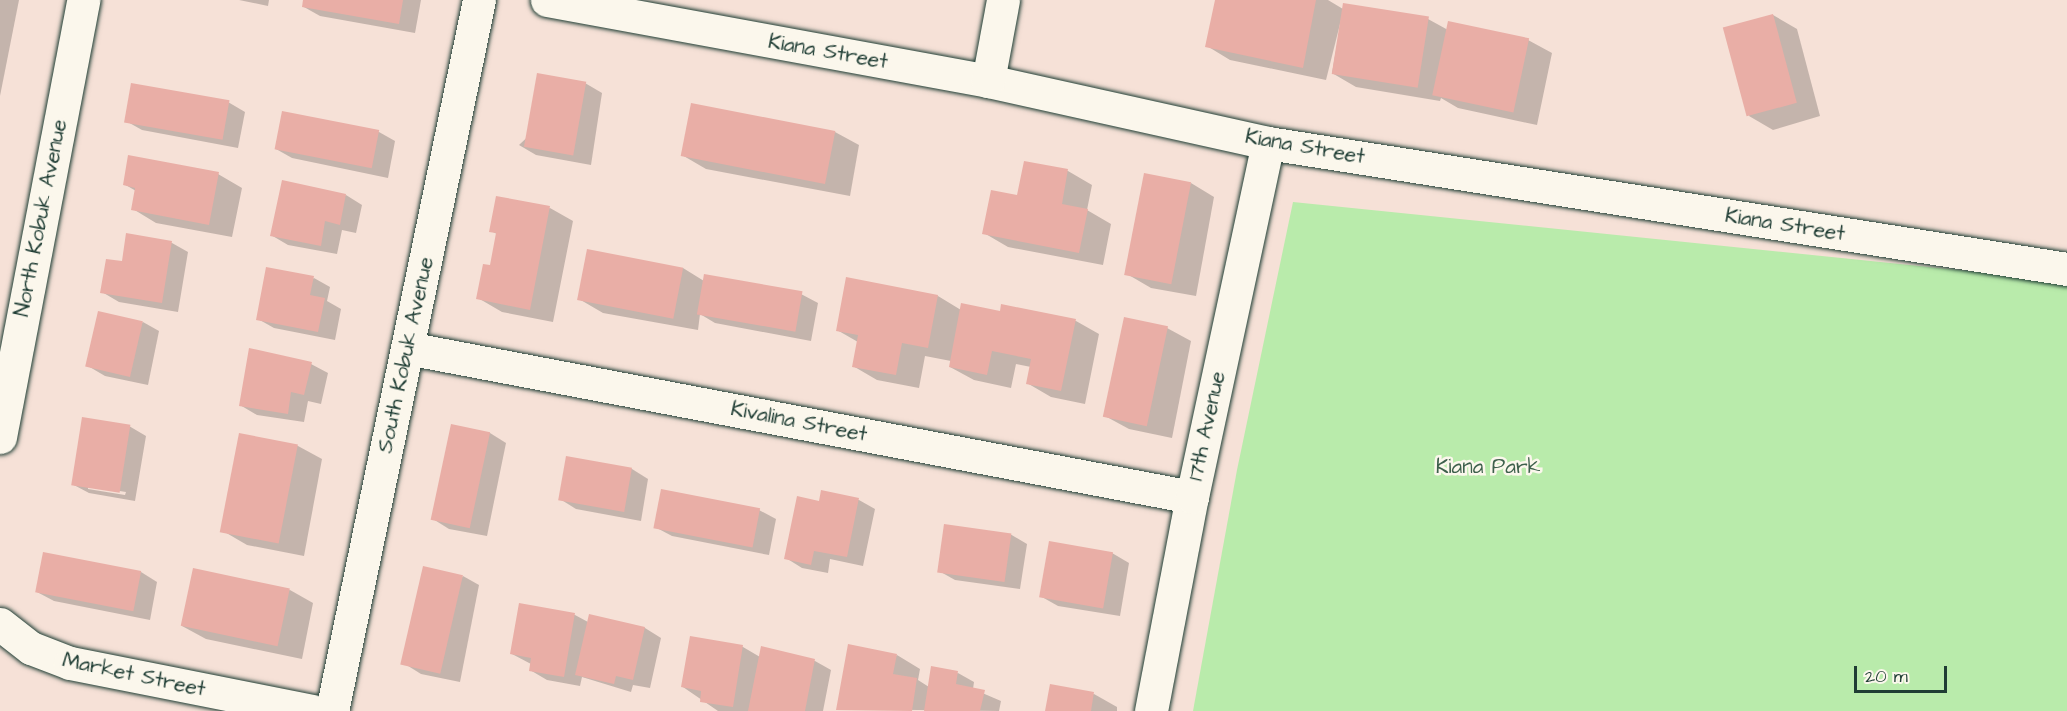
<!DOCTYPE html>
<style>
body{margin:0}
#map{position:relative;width:2067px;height:711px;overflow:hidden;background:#f6e1d7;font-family:"Architects Daughter",sans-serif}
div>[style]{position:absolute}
.green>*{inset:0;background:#b9ebab}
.shadow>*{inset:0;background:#0003}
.building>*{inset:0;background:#e9aea6;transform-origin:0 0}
.roads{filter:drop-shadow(0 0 2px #1f3d34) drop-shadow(0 0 2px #1f3d34)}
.minor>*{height:33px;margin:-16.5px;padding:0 16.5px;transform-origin:16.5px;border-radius:16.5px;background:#fbf7ec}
span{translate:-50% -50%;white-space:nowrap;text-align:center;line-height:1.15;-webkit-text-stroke:5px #fbf7ec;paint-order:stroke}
.street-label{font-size:21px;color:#1f3d34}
.park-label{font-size:21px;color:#3e604c}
.scale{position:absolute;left:1854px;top:666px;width:93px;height:27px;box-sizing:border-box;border:3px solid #1f3d34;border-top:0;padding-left:8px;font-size:18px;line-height:21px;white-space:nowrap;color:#1f3d34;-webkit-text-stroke:4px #fbf7ec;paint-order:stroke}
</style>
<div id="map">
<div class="green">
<div style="clip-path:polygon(1293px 202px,2067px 281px,2067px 711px,1193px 711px,1237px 470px)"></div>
</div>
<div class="shadow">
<div style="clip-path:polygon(0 0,19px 0,0 96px)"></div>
<div style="clip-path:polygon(239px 0,269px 0,268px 6px)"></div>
<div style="clip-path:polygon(305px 0,421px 0,415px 33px,320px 16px,304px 7px)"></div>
<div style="clip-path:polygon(1217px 0,1328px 0,1343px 9px,1428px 19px,1448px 30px,1528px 40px,1552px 53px,1537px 125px,1458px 108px,1441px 98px,1440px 101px,1356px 87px,1332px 73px,1342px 16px,1326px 80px,1230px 60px,1207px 46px)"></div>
<div style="clip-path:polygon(1773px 15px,1797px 29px,1820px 116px,1773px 130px,1749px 116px)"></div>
<div style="clip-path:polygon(585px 83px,602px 93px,591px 165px,536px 155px,519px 145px)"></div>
<div style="clip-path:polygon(228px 102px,245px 112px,238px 148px,142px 130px,126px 121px)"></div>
<div style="clip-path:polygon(379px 132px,395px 141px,388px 178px,292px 158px,276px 149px)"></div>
<div style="clip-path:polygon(835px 132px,859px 145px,850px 196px,706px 169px,682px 155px)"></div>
<div style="clip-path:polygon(1025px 163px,1068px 171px,1092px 185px,1087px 210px,1111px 224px,1103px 265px,1008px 247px,984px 233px,1018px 197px)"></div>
<div style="clip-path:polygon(218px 174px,242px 188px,232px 237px,156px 223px,133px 209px,136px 191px,124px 184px)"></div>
<div style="clip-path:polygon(1191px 183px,1214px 197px,1196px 296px,1151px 288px,1127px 274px)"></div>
<div style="clip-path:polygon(346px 195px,362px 205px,356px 233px,342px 230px,337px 254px,288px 245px,271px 235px)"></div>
<div style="clip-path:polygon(550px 208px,573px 221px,553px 322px,502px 312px,478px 298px,491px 267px,497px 234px,491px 231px)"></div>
<div style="clip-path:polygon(127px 235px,172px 243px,188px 252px,178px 312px,119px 302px,102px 292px,123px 263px)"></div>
<div style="clip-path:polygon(683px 268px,704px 281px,801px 294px,818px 303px,811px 341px,715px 323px,700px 314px,698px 330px,603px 313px,579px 299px)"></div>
<div style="clip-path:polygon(314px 278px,330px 287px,327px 301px,341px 309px,335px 340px,274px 328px,258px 319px)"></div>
<div style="clip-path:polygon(938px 296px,961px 310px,1076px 321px,1099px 334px,1085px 404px,1051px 397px,1027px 383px,1031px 367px,1016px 364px,1011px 388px,974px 380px,950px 367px,951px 361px,925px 356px,919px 388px,877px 380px,853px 366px,858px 342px,837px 330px)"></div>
<div style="clip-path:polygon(143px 322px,159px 331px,148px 385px,105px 376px,88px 366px)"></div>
<div style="clip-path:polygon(1167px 328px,1191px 341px,1172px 438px,1129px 429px,1105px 416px)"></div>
<div style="clip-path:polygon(311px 364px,328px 373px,321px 404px,308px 401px,304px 422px,257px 415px,240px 405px)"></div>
<div style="clip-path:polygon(evenodd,129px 426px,146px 436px,135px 501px,89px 493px,72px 484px,129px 426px,88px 486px,126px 492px,125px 495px,88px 489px,88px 486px)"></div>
<div style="clip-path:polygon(452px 426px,490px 433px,506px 443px,487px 536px,449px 529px,433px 519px)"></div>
<div style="clip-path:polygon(241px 435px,298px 446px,322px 459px,304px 556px,247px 545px,223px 531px)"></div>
<div style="clip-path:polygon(567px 457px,632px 469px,648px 479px,641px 521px,576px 509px,560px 499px)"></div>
<div style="clip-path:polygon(859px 500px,875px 509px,863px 566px,830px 559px,828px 573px,802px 568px,786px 558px,820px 503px)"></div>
<div style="clip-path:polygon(759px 510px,776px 519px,769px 555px,672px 536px,655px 527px)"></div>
<div style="clip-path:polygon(1010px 534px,1027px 544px,1020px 589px,955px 580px,939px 571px)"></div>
<div style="clip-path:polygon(1112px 553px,1129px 563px,1120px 616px,1058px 606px,1042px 597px)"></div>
<div style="clip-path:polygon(141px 572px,157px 582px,150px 620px,54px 601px,37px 592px)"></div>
<div style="clip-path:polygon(463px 576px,479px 585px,460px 682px,421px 674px,405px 664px)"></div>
<div style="clip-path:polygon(290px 590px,313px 603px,302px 659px,206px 639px,182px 626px)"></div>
<div style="clip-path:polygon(521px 605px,575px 615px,588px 622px,645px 628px,661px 638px,650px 688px,633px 685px,631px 692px,582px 677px,580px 686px,547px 680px,530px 670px,531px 664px,512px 654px)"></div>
<div style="clip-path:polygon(691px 638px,743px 647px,760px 657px,815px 661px,831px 670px,823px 711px,718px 711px,683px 687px)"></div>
<div style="clip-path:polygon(897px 655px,920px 669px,918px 680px,929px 687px,958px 673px,974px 682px,973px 689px,1001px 701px,999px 711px,838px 709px)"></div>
<div style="clip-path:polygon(1094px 694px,1117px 707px,1117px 711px,1046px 711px)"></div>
</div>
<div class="building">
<div style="clip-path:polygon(303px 0,403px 0,399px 24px,302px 7px)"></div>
<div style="clip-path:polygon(1215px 0,1316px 0,1303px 68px,1205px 47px)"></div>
<div style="left:1343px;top:3px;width:87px;height:72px;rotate:9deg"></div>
<div style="left:1773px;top:14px;width:92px;height:52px;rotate:75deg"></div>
<div style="left:1448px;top:21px;width:83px;height:76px;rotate:12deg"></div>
<div style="left:537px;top:73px;width:50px;height:75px;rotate:10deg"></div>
<div style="left:131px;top:83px;width:100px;height:40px;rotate:10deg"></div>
<div style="left:691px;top:103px;width:147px;height:54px;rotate:11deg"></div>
<div style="left:282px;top:111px;width:99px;height:39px;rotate:11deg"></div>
<div style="clip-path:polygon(128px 155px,219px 172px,209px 225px,131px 210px,135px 188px,123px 185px)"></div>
<div style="clip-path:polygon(1024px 161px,1068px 169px,1062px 204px,1088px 209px,1079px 253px,982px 234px,991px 190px,1017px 195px)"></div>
<div style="left:1144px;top:173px;width:48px;height:104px;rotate:11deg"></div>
<div style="clip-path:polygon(282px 180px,346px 194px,340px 225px,325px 221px,321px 246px,270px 236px)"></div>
<div style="clip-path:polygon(496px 196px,550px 206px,530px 310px,476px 299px,483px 264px,490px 265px,496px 233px,489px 232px)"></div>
<div style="clip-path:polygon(126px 233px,172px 241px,162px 303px,100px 293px,106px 259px,122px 261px)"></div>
<div style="left:587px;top:249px;width:98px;height:52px;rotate:11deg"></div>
<div style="clip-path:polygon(266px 267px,314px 276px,310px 295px,325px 298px,318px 332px,256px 320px)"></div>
<div style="left:704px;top:274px;width:100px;height:41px;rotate:10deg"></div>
<div style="clip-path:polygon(846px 277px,938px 295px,928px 348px,902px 343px,896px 375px,852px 367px,858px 335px,836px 331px)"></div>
<div style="clip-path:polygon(961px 303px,1000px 311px,1001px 304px,1076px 319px,1061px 391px,1026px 384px,1031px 359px,992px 351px,987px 375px,949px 367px)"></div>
<div style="left:98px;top:311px;width:46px;height:57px;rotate:13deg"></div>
<div style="left:1124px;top:317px;width:45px;height:102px;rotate:12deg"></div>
<div style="clip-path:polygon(249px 348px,312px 362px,304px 395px,291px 392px,288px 414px,239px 406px)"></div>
<div style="left:82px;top:417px;width:49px;height:69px;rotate:9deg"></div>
<div style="left:451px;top:424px;width:40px;height:98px;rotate:12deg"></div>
<div style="left:239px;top:433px;width:60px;height:101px;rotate:11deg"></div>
<div style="left:566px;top:456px;width:67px;height:45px;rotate:10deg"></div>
<div style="left:661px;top:489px;width:101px;height:40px;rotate:11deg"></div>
<div style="clip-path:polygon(821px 490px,859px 498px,847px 557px,814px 551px,811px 565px,784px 559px,797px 496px,819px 501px)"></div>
<div style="left:944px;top:524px;width:68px;height:49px;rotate:8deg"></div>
<div style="left:1049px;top:541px;width:65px;height:57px;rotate:10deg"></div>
<div style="left:43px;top:552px;width:100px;height:41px;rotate:11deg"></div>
<div style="left:423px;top:566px;width:41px;height:101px;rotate:13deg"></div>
<div style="left:193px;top:568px;width:99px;height:59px;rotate:12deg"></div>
<div style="clip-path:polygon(519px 603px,575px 613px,564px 677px,529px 671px,531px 658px,510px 654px)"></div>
<div style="clip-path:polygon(589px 614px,645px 627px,633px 680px,616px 676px,614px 684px,575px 675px)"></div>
<div style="clip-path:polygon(690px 636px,743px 645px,733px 707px,700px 702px,701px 691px,681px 687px)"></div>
<div style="clip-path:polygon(848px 644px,897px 654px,893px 674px,917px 678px,912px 711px,836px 710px)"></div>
<div style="clip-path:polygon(761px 646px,815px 659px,805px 711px,748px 711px)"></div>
<div style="clip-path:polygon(931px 666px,958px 671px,956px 684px,985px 690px,980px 711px,924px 711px)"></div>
<div style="clip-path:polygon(1050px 684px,1094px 692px,1091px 711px,1045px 711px)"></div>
</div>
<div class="roads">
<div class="minor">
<div style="left:547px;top:0;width:448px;rotate:10.4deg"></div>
<div style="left:988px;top:81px;width:287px;rotate:12.5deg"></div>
<div style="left:1268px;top:143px;width:809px;rotate:8.96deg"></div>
<div style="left:988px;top:81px;width:82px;rotate:-79.5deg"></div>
<div style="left:407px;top:348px;width:799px;rotate:10.75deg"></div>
<div style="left:0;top:437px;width:445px;rotate:-79.2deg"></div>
<div style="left:0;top:624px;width:39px;rotate:38deg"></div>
<div style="left:31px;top:648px;width:42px;rotate:21deg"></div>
<div style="left:70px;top:663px;width:247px;rotate:11.2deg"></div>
<div style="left:332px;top:711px;width:726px;rotate:-78.32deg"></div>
<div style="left:1151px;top:711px;width:218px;rotate:-79.2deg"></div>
<div style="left:1192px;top:497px;width:362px;rotate:-77.9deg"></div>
</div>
</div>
<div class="street-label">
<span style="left:828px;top:52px;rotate:10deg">Kiana Street</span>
<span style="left:1305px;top:147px;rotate:10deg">Kiana Street</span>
<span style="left:41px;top:218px;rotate:-79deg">North Kobuk Avenue</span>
<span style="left:1785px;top:225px;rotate:9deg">Kiana Street</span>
<span style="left:406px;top:355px;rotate:-78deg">South Kobuk Avenue</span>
<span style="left:799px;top:422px;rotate:11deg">Kivalina Street</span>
<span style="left:1207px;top:426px;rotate:-78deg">17th Avenue</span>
<span style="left:134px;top:675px;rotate:12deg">Market Street</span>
</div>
<div class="park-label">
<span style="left:1488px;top:467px">Kiana Park</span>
</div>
<div class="scale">20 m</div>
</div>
